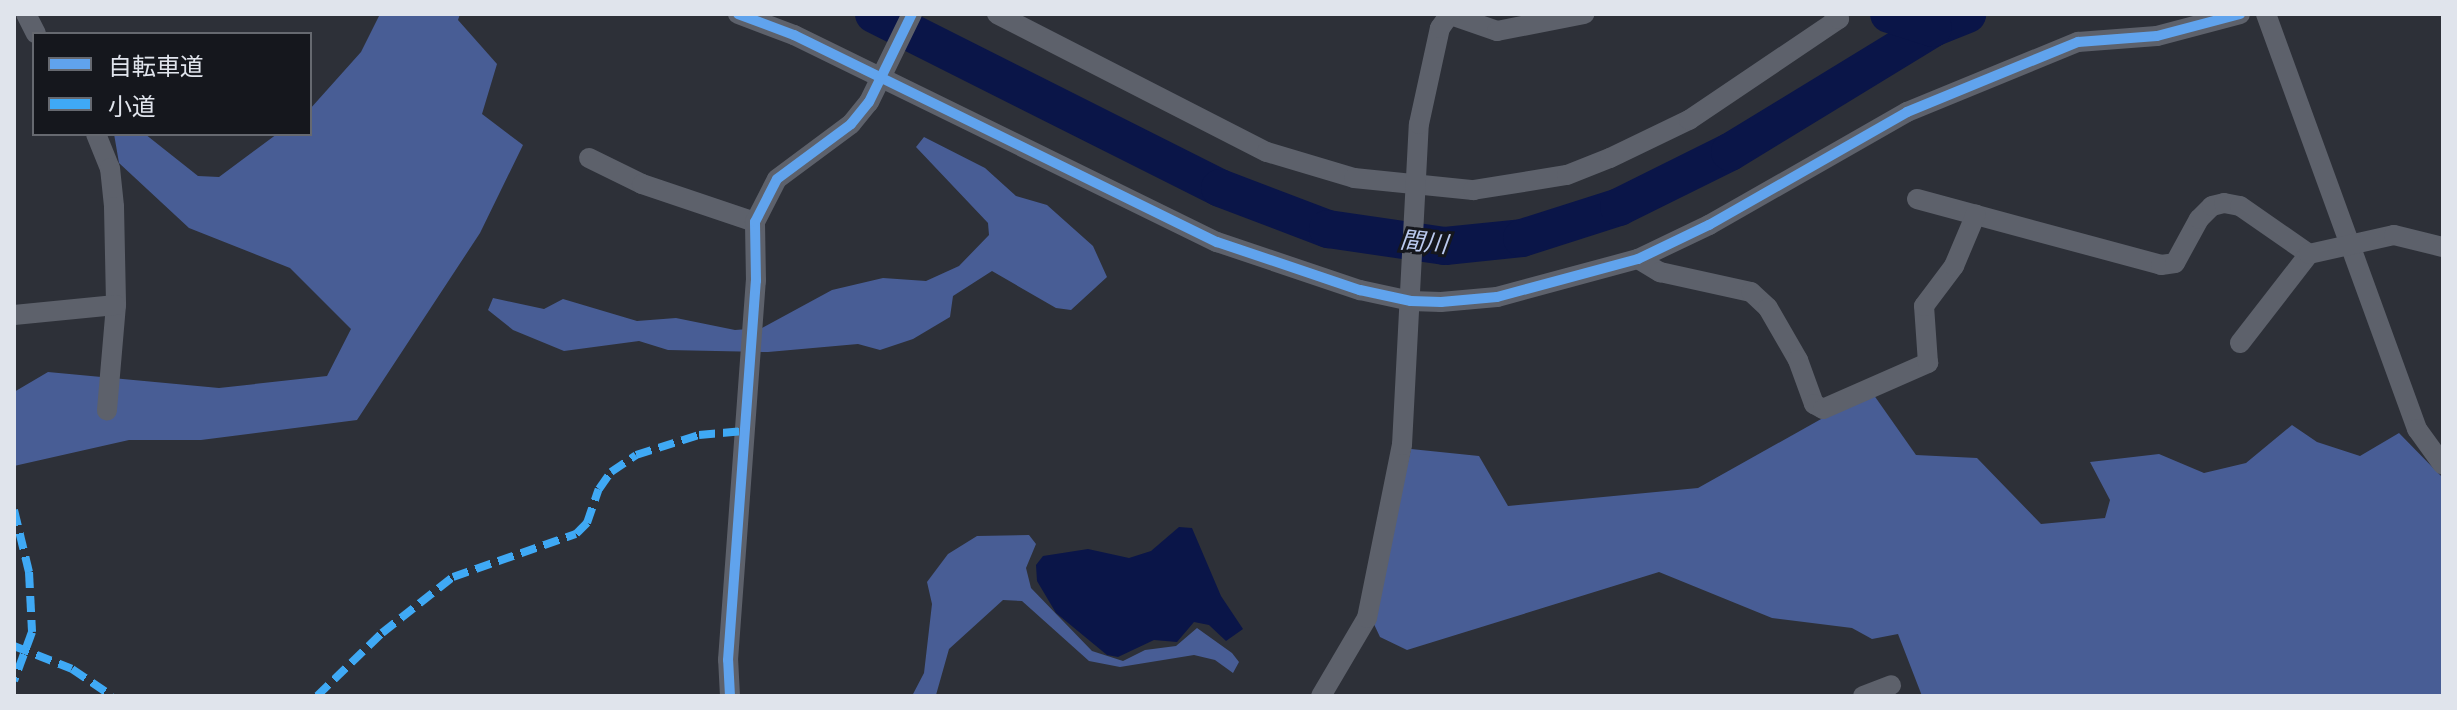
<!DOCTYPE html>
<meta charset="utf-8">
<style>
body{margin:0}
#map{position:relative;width:2457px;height:710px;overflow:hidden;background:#2d3038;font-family:"Noto Sans","Noto Sans JP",sans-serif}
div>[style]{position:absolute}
.forest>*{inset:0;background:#485d95}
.water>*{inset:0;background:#0a1548}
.river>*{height:38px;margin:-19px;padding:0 19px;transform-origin:19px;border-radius:19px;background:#0a1548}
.street>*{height:20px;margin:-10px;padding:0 10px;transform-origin:10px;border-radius:10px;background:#5d616b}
.quiet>*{height:8px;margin-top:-4px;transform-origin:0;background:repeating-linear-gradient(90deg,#3fa9f5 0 16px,transparent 0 24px)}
.cycleway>*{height:10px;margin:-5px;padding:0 5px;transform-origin:5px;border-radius:5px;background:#60a3ed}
span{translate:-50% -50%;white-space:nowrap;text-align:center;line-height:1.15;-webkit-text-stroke:6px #15171d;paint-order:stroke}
.water-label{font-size:24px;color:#bbcaef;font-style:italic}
.frame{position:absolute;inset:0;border:16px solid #e0e4ec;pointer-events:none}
.legend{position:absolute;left:32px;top:32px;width:280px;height:104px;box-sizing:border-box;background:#15171d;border:2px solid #666970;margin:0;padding:10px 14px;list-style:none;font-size:24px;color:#e0e4ec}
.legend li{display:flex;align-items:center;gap:16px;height:40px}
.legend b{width:40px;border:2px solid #666970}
</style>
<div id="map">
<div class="forest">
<div style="clip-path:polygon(380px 14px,460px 14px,458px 20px,497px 64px,482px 114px,523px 145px,480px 233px,357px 420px,201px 440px,129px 440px,14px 466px,14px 392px,48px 372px,219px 388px,327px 376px,351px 329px,290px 268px,189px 228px,119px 163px,114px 134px,145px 134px,198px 176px,219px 177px,277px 134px,310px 134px,310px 109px,361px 52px)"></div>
<div style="clip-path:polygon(924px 137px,985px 168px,1016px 196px,1047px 205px,1093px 246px,1107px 277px,1071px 310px,1056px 308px,992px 271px,953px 296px,950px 317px,913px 339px,880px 350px,858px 344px,768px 352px,668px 350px,639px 341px,564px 351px,513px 330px,488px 310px,493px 298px,544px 309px,563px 299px,637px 321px,676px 318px,735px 330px,762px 328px,832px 290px,883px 278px,926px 281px,959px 266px,989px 235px,988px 223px,916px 147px)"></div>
<div style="clip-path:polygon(1871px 391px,1916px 455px,1977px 458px,2041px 524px,2105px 518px,2110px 500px,2090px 462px,2159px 454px,2204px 473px,2246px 463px,2292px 425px,2317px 442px,2360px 456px,2399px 433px,2443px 478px,2443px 696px,1922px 696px,1898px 634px,1872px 639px,1852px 628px,1772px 618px,1659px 572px,1407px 650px,1380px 637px,1372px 620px,1411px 449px,1479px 456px,1508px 506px,1698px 488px)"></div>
<div style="clip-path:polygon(1029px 535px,1036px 544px,1026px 568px,1031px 588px,1092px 651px,1123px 661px,1145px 650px,1176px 646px,1197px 628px,1232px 653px,1239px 662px,1233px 673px,1215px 660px,1194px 655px,1120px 667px,1089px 661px,1022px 601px,1003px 600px,949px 649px,936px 695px,912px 696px,924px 673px,932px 604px,927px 582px,948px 554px,977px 536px)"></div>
</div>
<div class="water">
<div style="clip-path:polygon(1179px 527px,1192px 528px,1221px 596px,1243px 629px,1226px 641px,1209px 625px,1194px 622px,1177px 642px,1154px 640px,1118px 657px,1107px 655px,1056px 613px,1037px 581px,1036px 565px,1043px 556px,1088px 549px,1129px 558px,1151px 551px)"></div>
</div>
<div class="river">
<div style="left:874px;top:14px;width:387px;rotate:26.7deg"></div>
<div style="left:1220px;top:188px;width:116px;rotate:20.8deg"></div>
<div style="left:1328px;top:229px;width:118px;rotate:8.3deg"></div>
<div style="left:1445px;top:246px;width:77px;rotate:-5.9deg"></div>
<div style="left:1522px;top:238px;width:102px;rotate:-17.7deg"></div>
<div style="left:1619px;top:207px;width:124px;rotate:-26.4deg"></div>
<div style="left:1730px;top:152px;width:238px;rotate:-31.4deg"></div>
<div style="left:1933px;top:28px;width:37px;rotate:-22deg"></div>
<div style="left:1889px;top:14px;width:46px;rotate:17.7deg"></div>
</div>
<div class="street">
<div style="left:26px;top:14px;width:22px;rotate:63deg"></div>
<div style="left:738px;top:14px;width:60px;rotate:20.6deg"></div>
<div style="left:794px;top:35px;width:471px;rotate:26.1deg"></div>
<div style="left:1217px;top:242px;width:151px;rotate:18.6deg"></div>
<div style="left:1360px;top:290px;width:52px;rotate:12.2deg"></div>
<div style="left:1411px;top:301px;width:30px;rotate:2deg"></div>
<div style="left:1441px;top:302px;width:56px;rotate:-5.1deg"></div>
<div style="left:1497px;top:297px;width:146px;rotate:-15.1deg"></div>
<div style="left:1638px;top:259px;width:79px;rotate:-25.6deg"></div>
<div style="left:1709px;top:225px;width:228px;rotate:-29.7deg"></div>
<div style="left:1907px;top:112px;width:185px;rotate:-22.3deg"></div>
<div style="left:2078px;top:42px;width:79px;rotate:-4.3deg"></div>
<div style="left:2157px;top:36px;width:86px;rotate:-14.8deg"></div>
<div style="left:997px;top:14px;width:303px;rotate:27.1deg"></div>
<div style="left:1267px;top:152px;width:91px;rotate:16.6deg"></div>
<div style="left:1354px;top:178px;width:120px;rotate:5.8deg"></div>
<div style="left:1473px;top:190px;width:95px;rotate:-9.1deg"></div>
<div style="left:1567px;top:175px;width:46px;rotate:-21.6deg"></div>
<div style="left:1610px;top:158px;width:88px;rotate:-25.7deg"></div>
<div style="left:1689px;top:120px;width:181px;rotate:-34deg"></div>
<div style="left:1839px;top:19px;width:7px;rotate:-135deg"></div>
<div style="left:1448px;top:14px;width:52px;rotate:19.1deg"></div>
<div style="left:1497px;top:31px;width:89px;rotate:-11.1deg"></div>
<div style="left:2266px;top:14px;width:442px;rotate:70deg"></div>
<div style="left:2417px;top:429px;width:44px;rotate:54.2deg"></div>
<div style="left:96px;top:134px;width:37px;rotate:68deg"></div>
<div style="left:110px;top:168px;width:39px;rotate:84deg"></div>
<div style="left:114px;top:207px;width:98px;rotate:88.8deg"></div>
<div style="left:116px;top:305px;width:106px;rotate:94.9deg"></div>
<div style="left:589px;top:158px;width:59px;rotate:26.1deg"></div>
<div style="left:642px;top:184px;width:119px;rotate:18.6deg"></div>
<div style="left:1917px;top:199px;width:253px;rotate:15.1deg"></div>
<div style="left:2161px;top:265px;width:14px;rotate:-8deg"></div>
<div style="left:2175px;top:263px;width:50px;rotate:-61.4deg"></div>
<div style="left:2199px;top:219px;width:18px;rotate:-45deg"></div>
<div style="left:2212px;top:206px;width:12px;rotate:-14deg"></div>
<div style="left:2224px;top:203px;width:16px;rotate:11deg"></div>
<div style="left:2240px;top:206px;width:84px;rotate:34.8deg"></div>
<div style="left:1638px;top:259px;width:26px;rotate:31deg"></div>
<div style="left:1660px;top:272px;width:93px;rotate:12.4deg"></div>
<div style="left:1751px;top:292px;width:23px;rotate:43deg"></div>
<div style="left:1768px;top:308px;width:60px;rotate:60deg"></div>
<div style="left:1798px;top:360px;width:47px;rotate:70deg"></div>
<div style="left:1814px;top:404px;width:10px;rotate:29deg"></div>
<div style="left:1823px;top:409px;width:115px;rotate:-23.7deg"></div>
<div style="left:1928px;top:363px;width:57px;rotate:-94deg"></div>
<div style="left:1924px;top:306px;width:50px;rotate:-53.1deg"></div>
<div style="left:1954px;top:266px;width:56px;rotate:-67.1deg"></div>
<div style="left:14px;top:315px;width:102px;rotate:-5.6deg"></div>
<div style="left:2240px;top:343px;width:113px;rotate:-52.2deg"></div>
<div style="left:2309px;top:254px;width:87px;rotate:-12.6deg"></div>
<div style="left:2394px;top:235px;width:50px;rotate:13.8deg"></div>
<div style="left:730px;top:696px;width:36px;rotate:-93deg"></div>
<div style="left:728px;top:660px;width:380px;rotate:-85.8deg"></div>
<div style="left:756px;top:281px;width:59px;rotate:-91deg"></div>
<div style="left:755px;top:222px;width:48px;rotate:-62.9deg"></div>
<div style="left:777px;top:179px;width:92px;rotate:-36.6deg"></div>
<div style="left:851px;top:124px;width:28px;rotate:-51deg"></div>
<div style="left:869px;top:102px;width:98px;rotate:-64deg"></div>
<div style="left:1321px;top:696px;width:91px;rotate:-59.5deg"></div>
<div style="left:1367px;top:618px;width:177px;rotate:-78.6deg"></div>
<div style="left:1402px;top:445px;width:321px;rotate:-87deg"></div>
<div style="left:1419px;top:124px;width:98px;rotate:-77.7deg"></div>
<div style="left:1440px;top:28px;width:17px;rotate:-54deg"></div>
<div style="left:1863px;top:696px;width:30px;rotate:-21deg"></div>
</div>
<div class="quiet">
<div style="left:14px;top:510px;width:64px;rotate:76.4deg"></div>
<div style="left:29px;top:572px;width:60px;rotate:87.1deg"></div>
<div style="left:32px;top:632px;width:52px;rotate:110.2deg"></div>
<div style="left:14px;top:646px;width:62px;rotate:21.6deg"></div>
<div style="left:72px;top:669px;width:48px;rotate:34deg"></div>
<div style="left:317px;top:696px;width:91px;rotate:-44.1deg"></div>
<div style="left:382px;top:633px;width:90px;rotate:-38.3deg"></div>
<div style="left:453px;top:577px;width:130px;rotate:-19.3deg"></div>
<div style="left:576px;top:534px;width:16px;rotate:-45deg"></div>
<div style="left:587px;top:523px;width:36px;rotate:-71deg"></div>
<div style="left:599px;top:489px;width:21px;rotate:-55deg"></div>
<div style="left:611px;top:472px;width:30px;rotate:-34deg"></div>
<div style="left:636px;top:455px;width:66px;rotate:-17.6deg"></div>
<div style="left:699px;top:435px;width:45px;rotate:-5.1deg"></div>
</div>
<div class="cycleway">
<div style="left:738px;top:14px;width:60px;rotate:20.6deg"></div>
<div style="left:794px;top:35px;width:471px;rotate:26.1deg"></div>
<div style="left:1217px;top:242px;width:151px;rotate:18.6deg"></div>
<div style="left:1360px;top:290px;width:52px;rotate:12.2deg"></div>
<div style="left:1411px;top:301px;width:30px;rotate:2deg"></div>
<div style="left:1441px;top:302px;width:56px;rotate:-5.1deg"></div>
<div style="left:1497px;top:297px;width:146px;rotate:-15.1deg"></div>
<div style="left:1638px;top:259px;width:79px;rotate:-25.6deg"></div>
<div style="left:1709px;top:225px;width:228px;rotate:-29.7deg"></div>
<div style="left:1907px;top:112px;width:185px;rotate:-22.3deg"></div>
<div style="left:2078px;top:42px;width:79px;rotate:-4.3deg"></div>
<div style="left:2157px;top:36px;width:86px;rotate:-14.8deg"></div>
<div style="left:730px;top:696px;width:36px;rotate:-93deg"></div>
<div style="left:728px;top:660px;width:380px;rotate:-85.8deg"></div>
<div style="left:756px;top:281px;width:59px;rotate:-91deg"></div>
<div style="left:755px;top:222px;width:48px;rotate:-62.9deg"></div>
<div style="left:777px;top:179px;width:92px;rotate:-36.6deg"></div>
<div style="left:851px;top:124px;width:28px;rotate:-51deg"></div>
<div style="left:869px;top:102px;width:98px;rotate:-64deg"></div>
</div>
<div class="water-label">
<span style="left:1424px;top:241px;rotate:6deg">間川</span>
</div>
<div class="frame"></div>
<ul class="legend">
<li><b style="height:10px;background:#60a3ed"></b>自転車道</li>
<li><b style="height:10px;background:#3fa9f5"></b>小道</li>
</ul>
</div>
